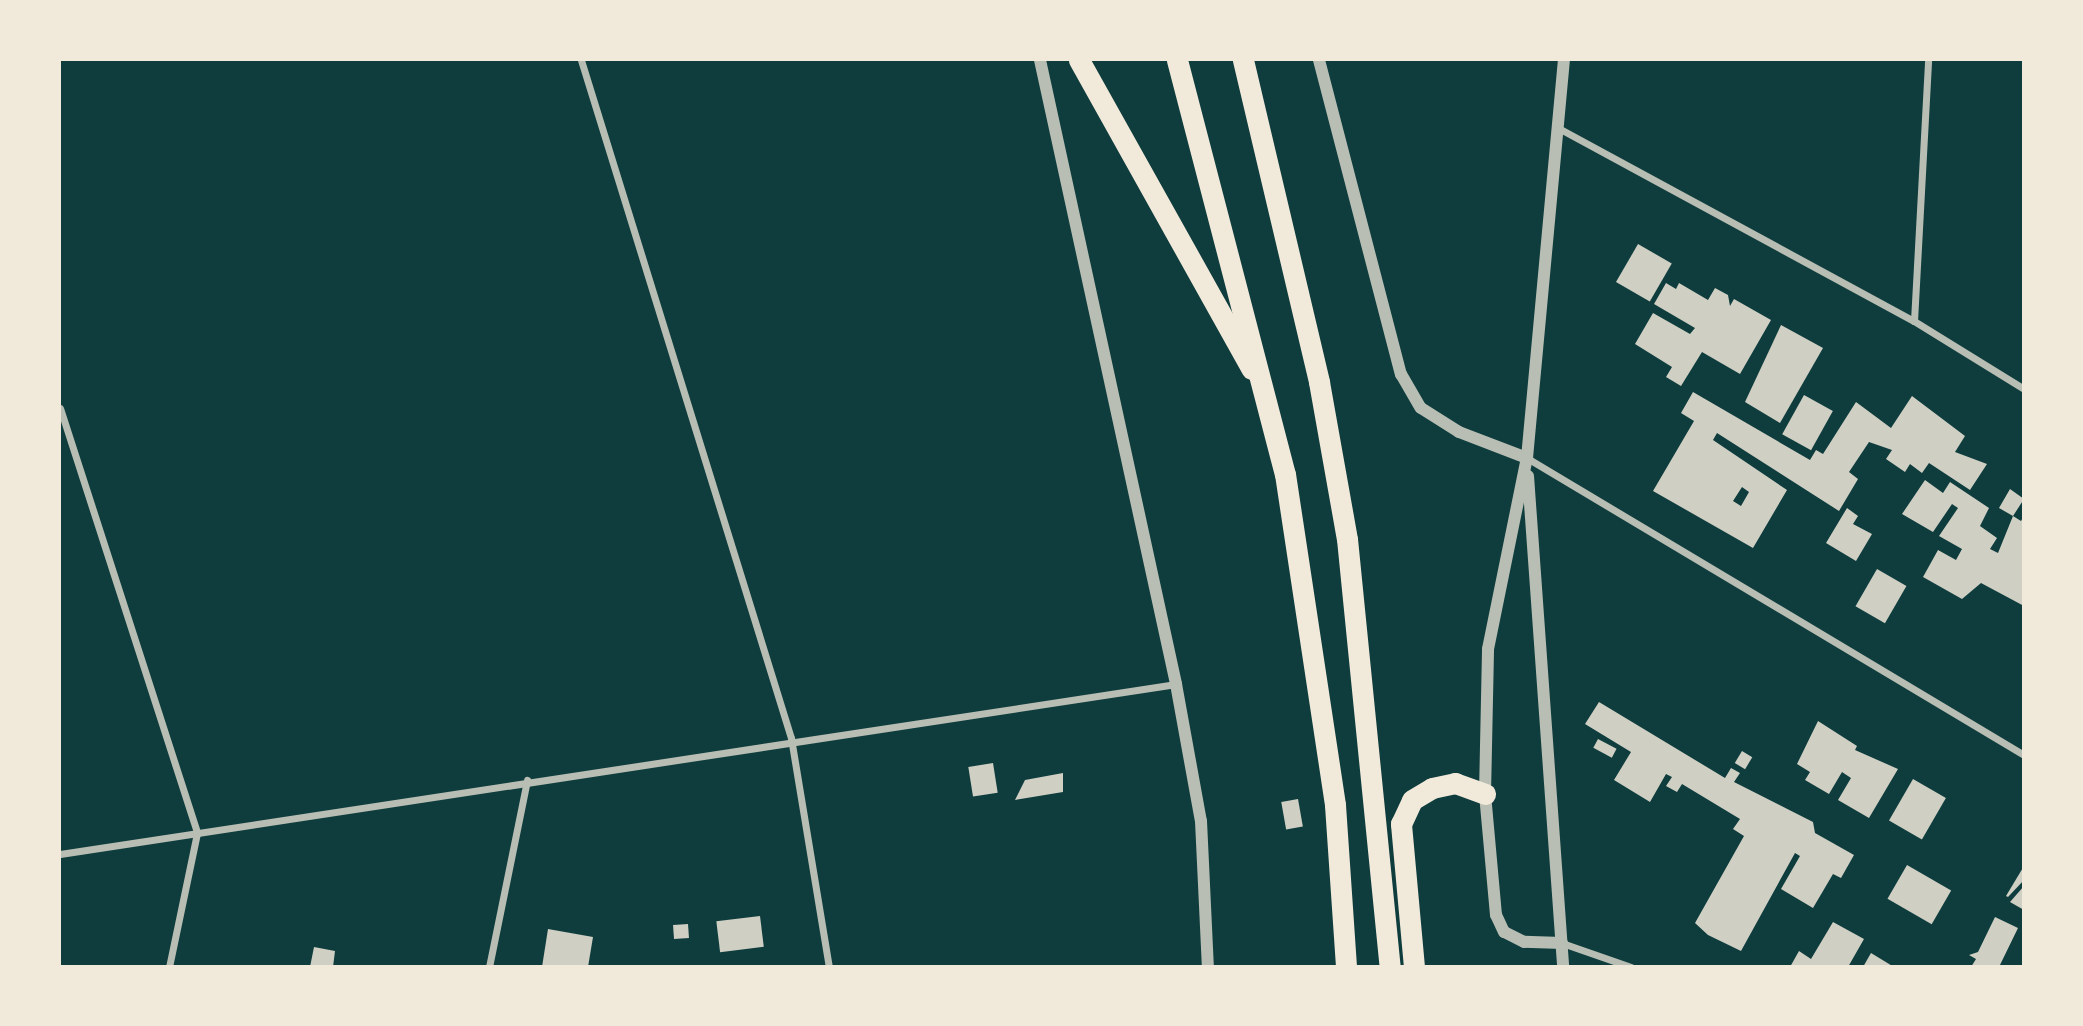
<!DOCTYPE html>
<style>
body{margin:0}
#map{position:relative;width:2083px;height:1026px;overflow:hidden;background:#0f3d3e;font-family:"Space Grotesk",sans-serif}
div>[style]{position:absolute}
.building>*{inset:0;background:#cfcfc3;transform-origin:0 0}
.minor>*{height:7px;margin:-3.5px;padding:0 3.5px;transform-origin:3.5px;border-radius:3.5px;background:#b8beb3}
.tertiary>*{height:12px;margin:-6px;padding:0 6px;transform-origin:6px;border-radius:6px;background:#b8beb3}
.motorway>*{height:21px;margin:-10.5px;padding:0 10.5px;transform-origin:10.5px;border-radius:10.5px;background:#f1e9da}
span{translate:-50% -50%;white-space:nowrap;text-align:center;line-height:1.15;-webkit-text-stroke:5px #f1e9da;paint-order:stroke}
.frame{position:absolute;inset:0;border:61px solid #f1e9da;pointer-events:none}
</style>
<div id="map">
<div class="building">
<div style="left:1638px;top:244px;width:39px;height:44px;rotate:30deg"></div>
<div style="clip-path:polygon(1666px 283px,1676px 289px,1679px 283px,1708px 300px,1715px 288px,1728px 295px,1730px 306px,1734px 299px,1771px 320px,1740px 374px,1702px 352px,1681px 386px,1666px 377px,1672px 367px,1635px 344px,1653px 313px,1690px 334px,1695px 328px,1654px 304px)"></div>
<div style="clip-path:polygon(1781px 325px,1823px 348px,1780px 423px,1745px 402px)"></div>
<div style="clip-path:polygon(evenodd,1693px 392px,1810px 460px,1816px 450px,1823px 454px,1856px 402px,1891px 428px,1912px 396px,1965px 436px,1955px 452px,1987px 464px,1970px 490px,1929px 463px,1922px 473px,1910px 464px,1905px 472px,1886px 459px,1892px 450px,1869px 442px,1849px 472px,1858px 479px,1839px 511px,1717px 433px,1713px 440px,1787px 490px,1753px 548px,1653px 491px,1694px 421px,1681px 413px,1693px 392px,1742px 487px,1749px 492px,1741px 506px,1733px 501px,1742px 487px)"></div>
<div style="left:1804px;top:395px;width:33px;height:45px;rotate:29deg"></div>
<div style="clip-path:polygon(1925px 480px,1943px 493px,1950px 482px,1989px 508px,1980px 526px,1997px 538px,1990px 549px,1998px 553px,2013px 516px,1999px 508px,2010px 489px,2024px 499px,2013px 516px,2021px 521px,2024px 516px,2024px 606px,1981px 583px,1962px 599px,1923px 577px,1938px 550px,1956px 560px,1962px 549px,1939px 536px,1958px 508px,1952px 504px,1933px 532px,1902px 514px)"></div>
<div style="clip-path:polygon(1847px 508px,1858px 516px,1853px 524px,1872px 534px,1856px 561px,1826px 543px)"></div>
<div style="left:1877px;top:569px;width:34px;height:43px;rotate:30deg"></div>
<div style="clip-path:polygon(1599px 702px,1725px 778px,1731px 768px,1740px 773px,1734px 782px,1813px 822px,1815px 833px,1854px 855px,1841px 878px,1833px 874px,1813px 908px,1781px 889px,1800px 856px,1795px 853px,1741px 951px,1708px 935px,1695px 923px,1744px 836px,1733px 829px,1740px 819px,1682px 784px,1677px 792px,1666px 786px,1672px 777px,1666px 774px,1650px 802px,1614px 780px,1631px 752px,1585px 724px)"></div>
<div style="clip-path:polygon(1818px 721px,1857px 746px,1855px 750px,1898px 769px,1869px 818px,1838px 800px,1851px 778px,1842px 772px,1829px 794px,1805px 780px,1810px 772px,1797px 764px)"></div>
<div style="left:1598px;top:739px;width:21px;height:10px;rotate:28deg"></div>
<div style="left:1742px;top:751px;width:12px;height:14px;rotate:31deg"></div>
<div style="left:993px;top:763px;width:30px;height:25px;rotate:81deg"></div>
<div style="clip-path:polygon(1063px 773px,1063px 792px,1015px 800px,1025px 780px)"></div>
<div style="left:1913px;top:779px;width:38px;height:48px;rotate:30deg"></div>
<div style="left:1298px;top:799px;width:28px;height:17px;rotate:80deg"></div>
<div style="left:1907px;top:865px;width:51px;height:39px;rotate:30deg"></div>
<div style="clip-path:polygon(2024px 866px,2024px 880px,2008px 897px,2006px 896px)"></div>
<div style="clip-path:polygon(2024px 886px,2024px 910px,2010px 902px)"></div>
<div style="left:760px;top:916px;width:31px;height:44px;rotate:83deg"></div>
<div style="clip-path:polygon(1995px 917px,2018px 928px,1999px 967px,1971px 967px,1976px 959px,1969px 955px,1978px 952px)"></div>
<div style="clip-path:polygon(1833px 922px,1864px 939px,1848px 967px,1790px 967px,1799px 951px,1811px 959px)"></div>
<div style="left:688px;top:924px;width:14px;height:15px;rotate:86deg"></div>
<div style="clip-path:polygon(548px 929px,593px 937px,588px 967px,542px 967px)"></div>
<div style="clip-path:polygon(314px 947px,335px 951px,333px 967px,310px 967px)"></div>
<div style="clip-path:polygon(1871px 953px,1894px 967px,1863px 967px)"></div>
</div>
<div class="minor">
<div style="left:581px;top:60px;width:710px;rotate:72.79deg"></div>
<div style="left:791px;top:738px;width:232px;rotate:80.6deg"></div>
<div style="left:1562px;top:130px;width:400px;rotate:28.5deg"></div>
<div style="left:1914px;top:321px;width:129px;rotate:31.7deg"></div>
<div style="left:1914px;top:321px;width:261px;rotate:-86.9deg"></div>
<div style="left:60px;top:408px;width:447px;rotate:72.1deg"></div>
<div style="left:197px;top:833px;width:137px;rotate:101.8deg"></div>
<div style="left:1527px;top:458px;width:579px;rotate:30.86deg"></div>
<div style="left:60px;top:854px;width:1129px;rotate:-8.66deg"></div>
<div style="left:1562px;top:943px;width:73px;rotate:19.2deg"></div>
<div style="left:489px;top:967px;width:191px;rotate:-78.5deg"></div>
</div>
<div class="tertiary">
<div style="left:1040px;top:60px;width:639px;rotate:77.7deg"></div>
<div style="left:1176px;top:684px;width:139px;rotate:79.7deg"></div>
<div style="left:1201px;top:821px;width:146px;rotate:87.3deg"></div>
<div style="left:1319px;top:60px;width:325px;rotate:75.4deg"></div>
<div style="left:1401px;top:374px;width:39px;rotate:60deg"></div>
<div style="left:1421px;top:408px;width:45px;rotate:32.3deg"></div>
<div style="left:1459px;top:432px;width:73px;rotate:20.9deg"></div>
<div style="left:1528px;top:476px;width:492px;rotate:85.9deg"></div>
<div style="left:1562px;top:943px;width:38px;rotate:-178deg"></div>
<div style="left:1524px;top:942px;width:22px;rotate:-153deg"></div>
<div style="left:1504px;top:932px;width:19px;rotate:-115deg"></div>
<div style="left:1496px;top:915px;width:121px;rotate:-95.2deg"></div>
<div style="left:1485px;top:794px;width:145px;rotate:-88.8deg"></div>
<div style="left:1488px;top:649px;width:195px;rotate:-78.5deg"></div>
<div style="left:1527px;top:458px;width:400px;rotate:-84.7deg"></div>
</div>
<div class="motorway">
<div style="left:1079px;top:60px;width:354px;rotate:60.8deg"></div>
<div style="left:1177px;top:60px;width:428px;rotate:75.4deg"></div>
<div style="left:1285px;top:474px;width:335px;rotate:81.4deg"></div>
<div style="left:1335px;top:805px;width:162px;rotate:86.1deg"></div>
<div style="left:1243px;top:60px;width:331px;rotate:76.7deg"></div>
<div style="left:1319px;top:382px;width:159px;rotate:79.9deg"></div>
<div style="left:1347px;top:539px;width:430px;rotate:84.3deg"></div>
<div style="left:1414px;top:967px;width:144px;rotate:-95.2deg"></div>
<div style="left:1401px;top:824px;width:26px;rotate:-65deg"></div>
<div style="left:1412px;top:800px;width:23px;rotate:-31deg"></div>
<div style="left:1432px;top:788px;width:24px;rotate:-12deg"></div>
<div style="left:1455px;top:783px;width:32px;rotate:20deg"></div>
</div>
<div class="frame"></div>
</div>
